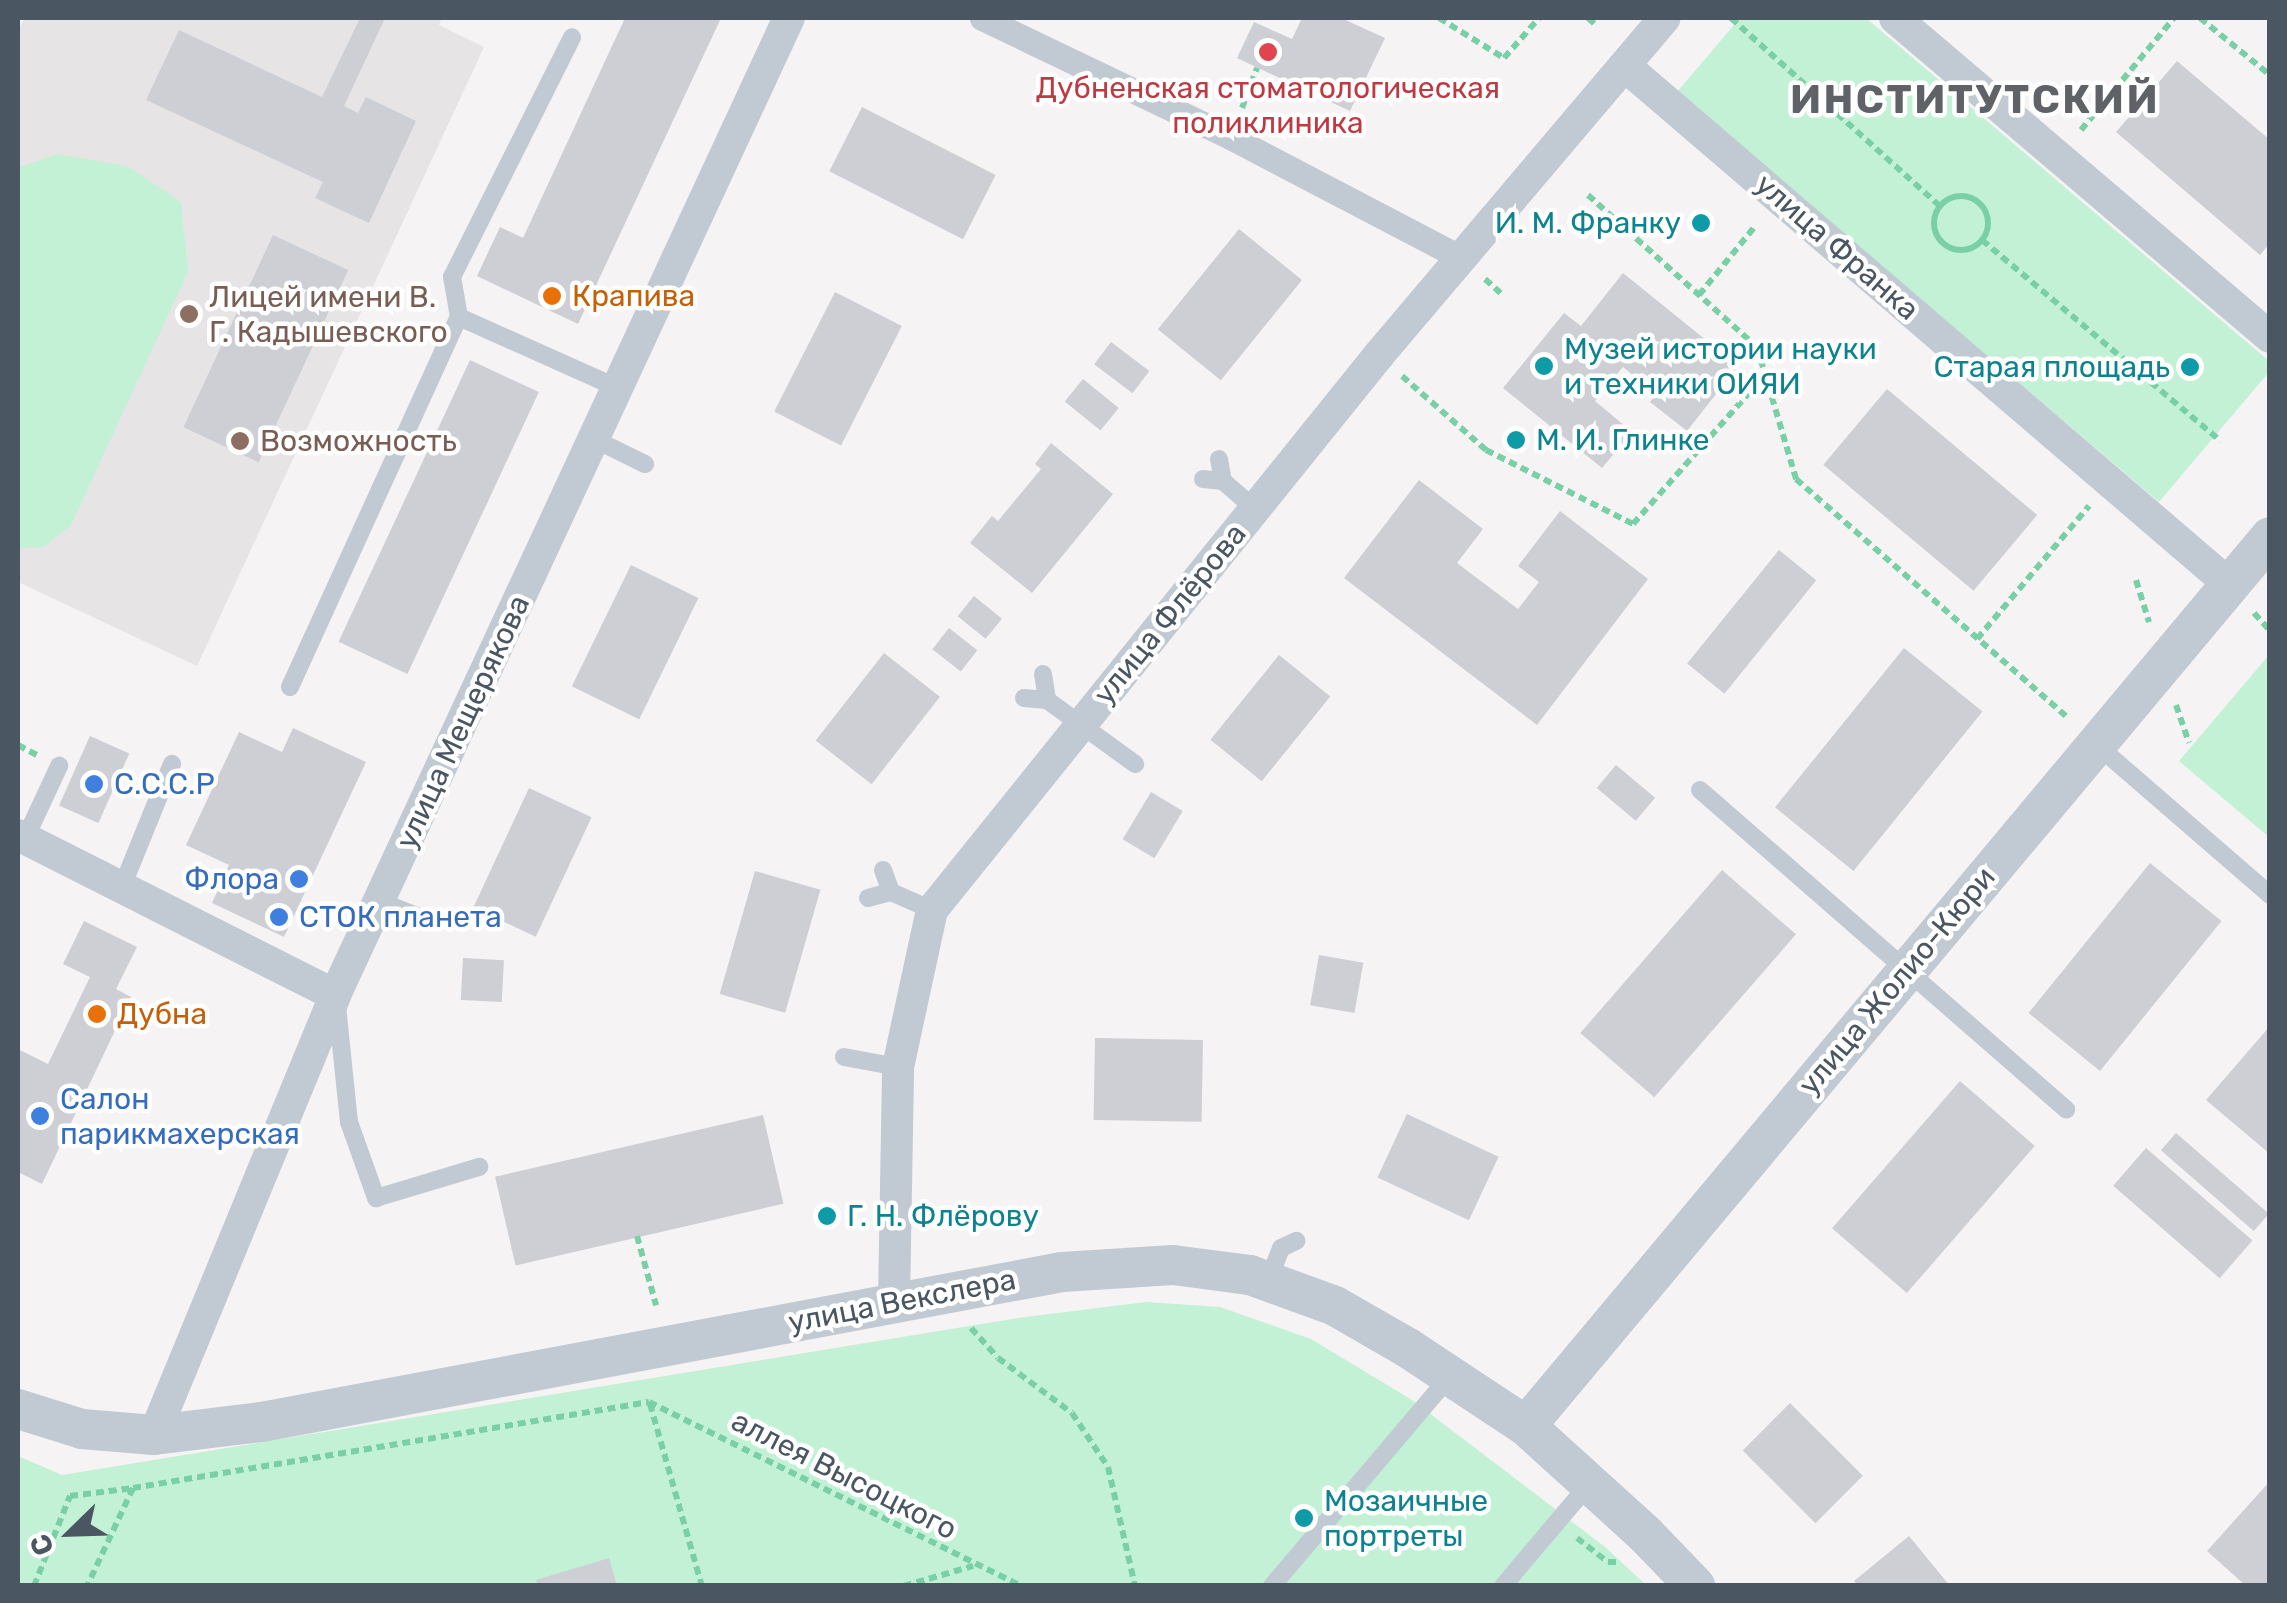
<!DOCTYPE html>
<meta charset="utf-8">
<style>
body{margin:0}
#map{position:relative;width:2287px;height:1603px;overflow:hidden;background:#f5f3f3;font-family:Rubik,sans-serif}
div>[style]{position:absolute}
.education>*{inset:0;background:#e6e4e5}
.green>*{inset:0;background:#c3f1d5}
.building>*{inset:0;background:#cdcfd5;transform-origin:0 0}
.path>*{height:6px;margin-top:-3px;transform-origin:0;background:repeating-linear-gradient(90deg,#7ad0a6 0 8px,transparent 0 13px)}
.path>.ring{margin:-3px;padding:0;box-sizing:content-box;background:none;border:6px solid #7ad0a6;border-radius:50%}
.service>*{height:18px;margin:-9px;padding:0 9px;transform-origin:9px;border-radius:9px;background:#c1cad2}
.pedestrian>*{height:25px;margin:-12.5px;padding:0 12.5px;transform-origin:12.5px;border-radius:12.5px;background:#c1cad2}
.minor>*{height:32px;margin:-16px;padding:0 16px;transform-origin:16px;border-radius:16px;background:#c1cad2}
.tertiary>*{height:40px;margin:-20px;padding:0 20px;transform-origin:20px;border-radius:20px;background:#c1cad2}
.dots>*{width:28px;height:28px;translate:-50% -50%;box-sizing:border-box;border:5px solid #fff;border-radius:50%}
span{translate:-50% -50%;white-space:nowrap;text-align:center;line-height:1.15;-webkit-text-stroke:9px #fff;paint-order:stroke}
.health-label{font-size:30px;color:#be3a42}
.culture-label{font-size:30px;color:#0d838f}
.right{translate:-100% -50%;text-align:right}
.left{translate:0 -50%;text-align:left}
.street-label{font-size:30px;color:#4a5661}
.food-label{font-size:30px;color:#c56008}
.education-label{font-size:30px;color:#785e54}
.shop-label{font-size:30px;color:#366cbe}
.district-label{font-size:40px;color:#5f6368;font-weight:700;letter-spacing:2.5px}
.frame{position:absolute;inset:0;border:20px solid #4a5661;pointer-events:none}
.north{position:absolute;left:20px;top:1483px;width:100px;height:100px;-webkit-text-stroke:8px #fff;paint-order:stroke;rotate:247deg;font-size:28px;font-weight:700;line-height:40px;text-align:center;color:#4a5661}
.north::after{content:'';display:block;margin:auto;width:35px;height:45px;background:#4a5661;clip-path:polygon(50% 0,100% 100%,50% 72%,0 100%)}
</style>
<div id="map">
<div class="education">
<div style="clip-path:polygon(24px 18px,442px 18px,439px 25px,484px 47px,197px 666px,18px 582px,18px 32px)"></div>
</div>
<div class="green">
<div style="clip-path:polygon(1740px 18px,1866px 18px,2269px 361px,2269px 372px,2159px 502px,1677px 92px)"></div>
<div style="clip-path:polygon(57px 154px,127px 166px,181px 202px,188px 272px,71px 525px,44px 547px,18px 548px,18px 168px)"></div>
<div style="clip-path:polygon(2269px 655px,2269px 837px,2179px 761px)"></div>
<div style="clip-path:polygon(1146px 1302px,1220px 1307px,1311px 1339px,1412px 1400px,1605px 1547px,1646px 1585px,18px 1585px,18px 1456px,62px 1475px,1018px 1318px)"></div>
</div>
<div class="building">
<div style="clip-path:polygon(360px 18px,385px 18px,344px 106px,358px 113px,366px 97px,416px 121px,369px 223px,315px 198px,323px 182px,146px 100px,179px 30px,322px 97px)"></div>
<div style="clip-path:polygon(625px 18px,721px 18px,578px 324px,477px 276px,500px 227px,523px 238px)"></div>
<div style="clip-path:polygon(1302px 18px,1341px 18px,1385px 38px,1350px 111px,1237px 58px,1254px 22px,1292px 39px)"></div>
<div style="clip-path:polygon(2177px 61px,2270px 140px,2270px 243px,2260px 255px,2116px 132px)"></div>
<div style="left:862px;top:107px;width:150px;height:72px;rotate:27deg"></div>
<div style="left:1239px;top:229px;width:81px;height:129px;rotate:39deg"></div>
<div style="left:273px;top:235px;width:83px;height:212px;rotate:25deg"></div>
<div style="clip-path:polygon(1623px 273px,1738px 366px,1687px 431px,1650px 402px,1656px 394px,1623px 367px,1595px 401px,1632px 432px,1602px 468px,1503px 388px,1564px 313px,1581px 326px)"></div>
<div style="left:835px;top:292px;width:75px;height:134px;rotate:27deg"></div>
<div style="left:1111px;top:342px;width:48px;height:28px;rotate:37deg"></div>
<div style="left:470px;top:360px;width:76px;height:311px;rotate:25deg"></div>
<div style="left:1083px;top:379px;width:46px;height:29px;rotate:39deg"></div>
<div style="left:1887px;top:389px;width:196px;height:99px;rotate:40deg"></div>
<div style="clip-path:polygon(1051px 443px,1113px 494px,1032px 593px,970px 543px,992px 516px,998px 521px,1041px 469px,1035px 464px)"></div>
<div style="clip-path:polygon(1419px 480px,1483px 529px,1457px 563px,1518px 609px,1539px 582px,1518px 566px,1560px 511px,1648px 579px,1537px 725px,1344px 578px)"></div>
<div style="left:1779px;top:550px;width:48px;height:146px;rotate:39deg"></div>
<div style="left:631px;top:565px;width:75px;height:135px;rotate:26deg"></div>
<div style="left:974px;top:596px;width:36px;height:26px;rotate:39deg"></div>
<div style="left:949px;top:628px;width:36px;height:27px;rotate:38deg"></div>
<div style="left:1904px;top:648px;width:101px;height:205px;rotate:39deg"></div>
<div style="left:884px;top:653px;width:71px;height:111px;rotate:38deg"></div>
<div style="left:1279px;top:655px;width:66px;height:109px;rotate:39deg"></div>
<div style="clip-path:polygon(293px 728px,366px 762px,284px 937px,212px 903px,229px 865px,186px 845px,239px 732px,282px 752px)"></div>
<div style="left:90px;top:736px;width:43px;height:76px;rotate:24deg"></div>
<div style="left:1616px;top:765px;width:51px;height:30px;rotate:40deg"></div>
<div style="left:529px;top:788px;width:69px;height:132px;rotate:25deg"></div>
<div style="left:1151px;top:792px;width:37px;height:55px;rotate:31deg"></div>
<div style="left:2150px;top:863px;width:92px;height:193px;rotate:39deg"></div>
<div style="left:1722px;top:870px;width:98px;height:216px;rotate:41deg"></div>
<div style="left:755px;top:871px;width:68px;height:128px;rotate:16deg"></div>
<div style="clip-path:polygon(84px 921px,137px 947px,116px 989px,131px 997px,42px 1184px,18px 1172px,18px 1049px,48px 1064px,90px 977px,63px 964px)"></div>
<div style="left:1319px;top:955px;width:45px;height:51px;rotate:10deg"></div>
<div style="left:463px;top:958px;width:41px;height:42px;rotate:3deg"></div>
<div style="clip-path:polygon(2270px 1026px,2270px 1154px,2206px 1100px)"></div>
<div style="left:1095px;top:1038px;width:108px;height:82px;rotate:1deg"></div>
<div style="left:1960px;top:1081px;width:99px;height:195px;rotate:41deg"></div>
<div style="left:1407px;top:1114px;width:101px;height:70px;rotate:25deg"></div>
<div style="left:763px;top:1115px;width:91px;height:275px;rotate:77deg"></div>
<div style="left:2176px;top:1133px;width:123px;height:23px;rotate:41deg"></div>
<div style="left:2146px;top:1148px;width:141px;height:50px;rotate:41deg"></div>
<div style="left:1790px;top:1403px;width:103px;height:67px;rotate:45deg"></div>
<div style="clip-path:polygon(2270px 1481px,2270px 1586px,2246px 1586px,2207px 1551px)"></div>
<div style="clip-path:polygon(1909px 1536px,1950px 1586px,1858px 1586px,1854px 1581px)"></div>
<div style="clip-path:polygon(609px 1558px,617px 1586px,538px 1586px,536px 1580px)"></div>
</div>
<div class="path">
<div style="left:1439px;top:18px;width:76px;rotate:31.6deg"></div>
<div style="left:1504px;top:58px;width:53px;rotate:-48.8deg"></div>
<div style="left:1588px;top:18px;width:12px;rotate:42deg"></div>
<div style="left:1731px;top:18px;width:280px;rotate:42deg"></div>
<div style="left:2200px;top:18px;width:90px;rotate:39.2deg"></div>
<div style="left:1242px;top:108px;width:43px;rotate:-69.4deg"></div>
<div style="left:2081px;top:130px;width:146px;rotate:-50.3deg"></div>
<div style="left:1588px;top:195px;width:227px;rotate:42deg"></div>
<div style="left:1757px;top:347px;width:138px;rotate:73.5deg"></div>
<div style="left:1796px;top:479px;width:363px;rotate:41.3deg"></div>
<div class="ring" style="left:1934px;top:196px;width:48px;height:48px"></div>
<div style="left:1982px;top:240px;width:312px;rotate:40.1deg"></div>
<div style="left:1485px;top:279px;width:25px;rotate:42deg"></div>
<div style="left:1699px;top:295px;width:90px;rotate:-50.8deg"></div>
<div style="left:1402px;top:376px;width:112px;rotate:41.4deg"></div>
<div style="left:1486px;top:450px;width:165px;rotate:26.7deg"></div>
<div style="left:1633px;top:524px;width:199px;rotate:-48.5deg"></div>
<div style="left:2136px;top:580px;width:44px;rotate:72.8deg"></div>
<div style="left:2254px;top:613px;width:24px;rotate:48deg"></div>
<div style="left:1977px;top:639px;width:174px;rotate:-49.9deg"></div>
<div style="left:2176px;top:705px;width:40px;rotate:71.1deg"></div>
<div style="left:18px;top:745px;width:24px;rotate:28deg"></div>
<div style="left:637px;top:1236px;width:72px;rotate:74.6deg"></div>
<div style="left:971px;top:1328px;width:40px;rotate:48deg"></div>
<div style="left:998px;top:1358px;width:92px;rotate:36.6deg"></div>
<div style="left:1072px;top:1413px;width:65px;rotate:56.3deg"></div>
<div style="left:1108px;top:1467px;width:122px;rotate:77.2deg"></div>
<div style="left:649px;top:1402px;width:415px;rotate:26.3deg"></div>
<div style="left:650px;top:1404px;width:189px;rotate:74.1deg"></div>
<div style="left:133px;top:1488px;width:523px;rotate:-9.46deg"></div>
<div style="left:1577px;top:1538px;width:39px;rotate:38deg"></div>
<div style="left:1608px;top:1562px;width:13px"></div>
<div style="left:34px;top:1586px;width:97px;rotate:-68.2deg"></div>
<div style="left:70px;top:1496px;width:64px;rotate:-7.2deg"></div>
<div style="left:133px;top:1488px;width:108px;rotate:115.1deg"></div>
<div style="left:904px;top:1586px;width:72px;rotate:-16.2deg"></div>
</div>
<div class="service">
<div style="left:459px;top:317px;width:41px;rotate:-99.9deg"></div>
<div style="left:452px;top:277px;width:268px;rotate:-63.4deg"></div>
<div style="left:594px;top:439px;width:57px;rotate:26.1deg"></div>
<div style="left:1219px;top:459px;width:22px;rotate:80deg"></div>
<div style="left:1203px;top:479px;width:20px;rotate:6deg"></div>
<div style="left:1223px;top:481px;width:43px;rotate:41.2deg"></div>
<div style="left:1043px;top:674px;width:26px;rotate:81deg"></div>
<div style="left:290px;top:687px;width:407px;rotate:-65.5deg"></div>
<div style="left:459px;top:317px;width:174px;rotate:24.1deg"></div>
<div style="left:1024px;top:698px;width:23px;rotate:5deg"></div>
<div style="left:1047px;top:700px;width:109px;rotate:36deg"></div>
<div style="left:2098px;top:746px;width:228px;rotate:40.9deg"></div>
<div style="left:1700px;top:790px;width:486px;rotate:41.1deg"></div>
<div style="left:25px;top:839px;width:81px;rotate:-65deg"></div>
<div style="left:883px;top:870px;width:23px;rotate:70deg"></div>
<div style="left:122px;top:887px;width:133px;rotate:-67.9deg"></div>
<div style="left:868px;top:898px;width:24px;rotate:-15deg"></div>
<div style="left:891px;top:892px;width:45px;rotate:23.7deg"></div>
<div style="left:379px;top:901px;width:52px;rotate:21.6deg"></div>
<div style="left:337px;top:1006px;width:117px;rotate:84.1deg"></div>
<div style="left:349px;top:1122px;width:81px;rotate:70.4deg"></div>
<div style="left:376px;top:1198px;width:108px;rotate:-16.8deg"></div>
<div style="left:844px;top:1057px;width:55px;rotate:10.5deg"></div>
<div style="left:1268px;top:1282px;width:36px;rotate:-69deg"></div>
<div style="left:1281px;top:1248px;width:17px;rotate:-25deg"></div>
<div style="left:1272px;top:1586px;width:277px;rotate:-49.7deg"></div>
<div style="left:1503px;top:1586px;width:135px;rotate:-49.8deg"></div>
</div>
<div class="pedestrian">
<div style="left:982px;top:18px;width:277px;rotate:25.6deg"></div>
<div style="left:1232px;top:138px;width:259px;rotate:27.6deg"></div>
</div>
<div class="minor">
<div style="left:1895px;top:18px;width:492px;rotate:40.4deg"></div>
<div style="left:1625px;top:66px;width:797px;rotate:40.62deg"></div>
<div style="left:18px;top:835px;width:355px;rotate:26.8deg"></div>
<div style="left:894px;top:1302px;width:235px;rotate:-89deg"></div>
<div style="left:898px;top:1067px;width:161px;rotate:-77.8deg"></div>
<div style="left:932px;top:910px;width:711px;rotate:-51.16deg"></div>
<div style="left:1378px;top:356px;width:443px;rotate:-49.7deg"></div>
<div style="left:154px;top:1435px;width:476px;rotate:-67.6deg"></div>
<div style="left:335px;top:995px;width:1077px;rotate:-65.08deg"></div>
</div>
<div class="tertiary">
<div style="left:18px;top:1409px;width:67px;rotate:17.4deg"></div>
<div style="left:82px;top:1429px;width:72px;rotate:4.8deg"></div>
<div style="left:154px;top:1435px;width:109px;rotate:-6.9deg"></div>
<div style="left:262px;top:1422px;width:814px;rotate:-10.62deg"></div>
<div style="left:1062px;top:1272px;width:111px;rotate:-3.6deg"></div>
<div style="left:1173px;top:1265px;width:78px;rotate:7.4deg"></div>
<div style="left:1250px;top:1275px;width:90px;rotate:20deg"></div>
<div style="left:1335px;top:1306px;width:84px;rotate:29.9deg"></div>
<div style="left:1408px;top:1348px;width:141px;rotate:33.5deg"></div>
<div style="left:1526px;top:1426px;width:162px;rotate:42.2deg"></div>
<div style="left:1646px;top:1535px;width:71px;rotate:46.1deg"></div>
<div style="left:1526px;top:1426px;width:1159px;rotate:-50.07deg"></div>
</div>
<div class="dots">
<div style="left:1268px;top:52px;background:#e0444e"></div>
<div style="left:1701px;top:223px;background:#0f9aa8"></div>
<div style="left:552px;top:296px;background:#e8710a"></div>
<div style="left:189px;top:314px;background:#8d6e63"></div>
<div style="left:1544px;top:366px;background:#0f9aa8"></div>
<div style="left:2190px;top:367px;background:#0f9aa8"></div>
<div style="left:1516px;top:440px;background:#0f9aa8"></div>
<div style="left:240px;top:441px;background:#8d6e63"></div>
<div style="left:94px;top:784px;background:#3f7fe0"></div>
<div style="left:299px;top:879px;background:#3f7fe0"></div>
<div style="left:279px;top:917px;background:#3f7fe0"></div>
<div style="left:97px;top:1014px;background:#e8710a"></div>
<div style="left:40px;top:1116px;background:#3f7fe0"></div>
<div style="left:827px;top:1216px;background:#0f9aa8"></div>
<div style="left:1304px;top:1518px;background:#0f9aa8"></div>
</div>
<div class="health-label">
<span style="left:1268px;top:105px">Дубненская стоматологическая<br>поликлиника</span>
</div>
<div class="culture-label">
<span class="right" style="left:1681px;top:223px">И. М. Франку</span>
<span class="left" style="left:1564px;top:366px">Музей истории науки<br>и техники ОИЯИ</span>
<span class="right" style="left:2170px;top:367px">Старая площадь</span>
<span class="left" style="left:1536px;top:440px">М. И. Глинке</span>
<span class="left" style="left:847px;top:1216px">Г. Н. Флёрову</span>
<span class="left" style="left:1324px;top:1518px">Мозаичные<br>портреты</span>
</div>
<div class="street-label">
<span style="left:1837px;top:247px;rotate:41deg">улица Франка</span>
<span style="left:1170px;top:614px;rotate:-51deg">улица Флёрова</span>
<span style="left:463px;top:722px;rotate:-65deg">улица Мещерякова</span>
<span style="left:1897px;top:981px;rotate:-50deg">улица Жолио-Кюри</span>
<span style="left:902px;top:1301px;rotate:-11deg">улица Векслера</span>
<span style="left:844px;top:1475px;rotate:27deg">аллея Высоцкого</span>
</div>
<div class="food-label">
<span class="left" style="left:572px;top:296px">Крапива</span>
<span class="left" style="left:117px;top:1014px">Дубна</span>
</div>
<div class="education-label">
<span class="left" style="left:209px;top:314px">Лицей имени В.<br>Г. Кадышевского</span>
<span class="left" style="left:260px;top:441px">Возможность</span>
</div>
<div class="shop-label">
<span class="left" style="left:114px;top:784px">С.С.С.Р</span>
<span class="right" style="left:279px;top:879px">Флора</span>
<span class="left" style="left:299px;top:917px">СТОК планета</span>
<span class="left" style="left:60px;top:1116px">Салон<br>парикмахерская</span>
</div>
<div class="district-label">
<span style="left:1975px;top:100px">ИНСТИТУТСКИЙ</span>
</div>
<div class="frame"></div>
<div class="north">С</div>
</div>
